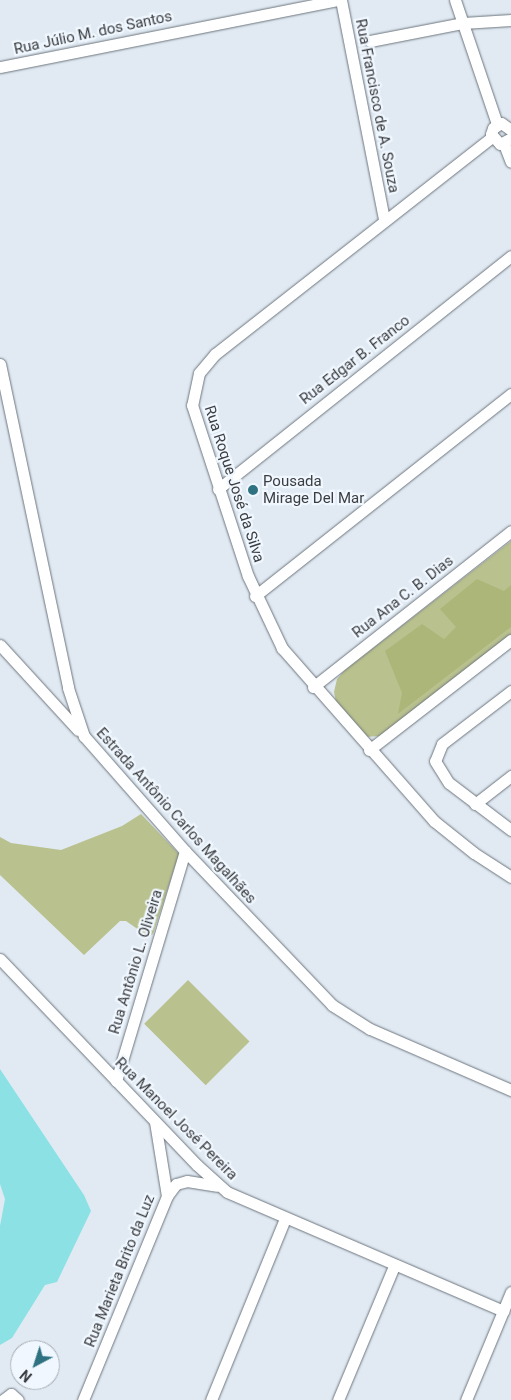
<!DOCTYPE html>
<meta charset="utf-8">
<style>
body{margin:0}
#map{position:relative;width:511px;height:1400px;overflow:hidden;background:#e1eaf3;font-family:Roboto,sans-serif}
div>[style]{position:absolute}
.green>*{inset:0;background:#b9c18f;transform-origin:0 0}
.forest>*{inset:0;background:#adb679}
.water>*{inset:0;background:#8ce1e5}
.roads{filter:drop-shadow(0 0 1px #6d757d) drop-shadow(0 0 1px #6d757d)}
.minor>*{height:11px;margin:-5.5px;padding:0 5.5px;transform-origin:5.5px;border-radius:5.5px;background:#fff}
.dots>*{width:14px;height:14px;translate:-50% -50%;box-sizing:border-box;border:2px solid #f0f7fe;border-radius:50%}
span{translate:-50% -50%;white-space:nowrap;text-align:center;line-height:1.15;-webkit-text-stroke:4.5px #f0f7fe;paint-order:stroke}
.street-label{font-size:15px;color:#3a3d41}
.poi-label{font-size:15px;color:#3a3d41}
.left{translate:0 -50%;text-align:left}
.north{position:absolute;left:10px;top:1340px;width:50px;height:50px;box-sizing:border-box;background:#f0f7fe;border:1px solid #a7adb2;border-radius:50%;rotate:220deg;font-size:14px;font-weight:700;line-height:20px;text-align:center;color:#3a3d41}
.north::after{content:'';display:block;margin:auto;width:18px;height:22px;background:#2e7282;clip-path:polygon(50% 0,100% 100%,50% 72%,0 100%)}
</style>
<div id="map">
<div class="green">
<div style="clip-path:polygon(511px 541px,511px 637px,381px 736px,365px 737px,337px 707px,334px 692px,337px 679px,345px 670px)"></div>
<div style="clip-path:polygon(141px 814px,179px 854px,153px 934px,149px 937px,126px 921px,120px 921px,84px 955px,0 875px,0 837px,11px 843px,61px 850px,122px 826px)"></div>
<div style="left:188px;top:980px;width:87px;height:62px;rotate:45deg"></div>
</div>
<div class="forest">
<div style="clip-path:polygon(477px 579px,504px 591px,511px 585px,511px 627px,398px 714px,402px 693px,385px 651px,422px 624px,444px 639px,456px 627px,440px 609px)"></div>
</div>
<div class="water">
<div style="clip-path:polygon(0 1069px,84px 1195px,91px 1211px,57px 1282px,45px 1285px,12px 1338px,0 1345px,0 1226px,5px 1199px,0 1184px)"></div>
</div>
<div class="roads">
<div class="minor">
<div style="left:341px;top:0;width:223px;rotate:78.9deg"></div>
<div style="left:455px;top:0;width:131px;rotate:71.3deg"></div>
<div style="left:370px;top:41px;width:95px;rotate:-11deg"></div>
<div style="left:463px;top:23px;width:48px;rotate:-3.6deg"></div>
<div style="left:0;top:67px;width:346px;rotate:-11.2deg"></div>
<div style="left:511px;top:130px;width:12px;rotate:-145deg"></div>
<div style="left:501px;top:123px;width:9px;rotate:148deg"></div>
<div style="left:493px;top:128px;width:6px;rotate:108deg"></div>
<div style="left:491px;top:134px;width:13px;rotate:48deg"></div>
<div style="left:500px;top:144px;width:13px;rotate:-29deg"></div>
<div style="left:492px;top:137px;width:352px;rotate:141.9deg"></div>
<div style="left:215px;top:354px;width:25px;rotate:130deg"></div>
<div style="left:199px;top:373px;width:33px;rotate:102deg"></div>
<div style="left:192px;top:405px;width:180px;rotate:71.9deg"></div>
<div style="left:248px;top:576px;width:80px;rotate:64.7deg"></div>
<div style="left:282px;top:648px;width:230px;rotate:48.7deg"></div>
<div style="left:434px;top:821px;width:51px;rotate:38.7deg"></div>
<div style="left:474px;top:853px;width:44px;rotate:33deg"></div>
<div style="left:504px;top:144px;width:19px;rotate:69deg"></div>
<div style="left:0;top:364px;width:331px;rotate:78.1deg"></div>
<div style="left:68px;top:688px;width:51px;rotate:71.6deg"></div>
<div style="left:84px;top:736px;width:153px;rotate:48.7deg"></div>
<div style="left:185px;top:851px;width:213px;rotate:46.3deg"></div>
<div style="left:332px;top:1005px;width:45px;rotate:32.3deg"></div>
<div style="left:370px;top:1029px;width:154px;rotate:23.4deg"></div>
<div style="left:218px;top:489px;width:374px;rotate:-38.5deg"></div>
<div style="left:255px;top:596px;width:326px;rotate:-38.3deg"></div>
<div style="left:0;top:645px;width:115px;rotate:47.5deg"></div>
<div style="left:313px;top:687px;width:252px;rotate:-38.2deg"></div>
<div style="left:511px;top:691px;width:87px;rotate:142.5deg"></div>
<div style="left:442px;top:744px;width:18px;rotate:112deg"></div>
<div style="left:435px;top:761px;width:26px;rotate:58deg"></div>
<div style="left:449px;top:783px;width:78px;rotate:37.2deg"></div>
<div style="left:369px;top:750px;width:180px;rotate:-37.8deg"></div>
<div style="left:475px;top:804px;width:46px;rotate:-37.9deg"></div>
<div style="left:0;top:959px;width:285px;rotate:46.3deg"></div>
<div style="left:197px;top:1165px;width:40px;rotate:42deg"></div>
<div style="left:227px;top:1192px;width:301px;rotate:23.3deg"></div>
<div style="left:116px;top:1081px;width:240px;rotate:-73.3deg"></div>
<div style="left:167px;top:1196px;width:15px;rotate:-53deg"></div>
<div style="left:176px;top:1184px;width:11px;rotate:-15deg"></div>
<div style="left:187px;top:1181px;width:30px;rotate:9deg"></div>
<div style="left:3px;top:1400px;width:10px;rotate:-37deg"></div>
<div style="left:11px;top:1394px;width:9px;rotate:41deg"></div>
<div style="left:83px;top:1400px;width:221px;rotate:-67.6deg"></div>
<div style="left:167px;top:1196px;width:75px;rotate:-99.2deg"></div>
<div style="left:211px;top:1400px;width:196px;rotate:-67.8deg"></div>
<div style="left:338px;top:1400px;width:145px;rotate:-67.3deg"></div>
<div style="left:466px;top:1400px;width:117px;rotate:-67.4deg"></div>
</div>
</div>
<div class="dots">
<div style="left:253px;top:490px;background:#2e7282"></div>
</div>
<div class="street-label">
<span style="left:93px;top:33px;rotate:-12deg">Rua Júlio M. dos Santos</span>
<span style="left:377px;top:106px;rotate:79deg">Rua Francisco de A. Souza</span>
<span style="left:355px;top:360px;rotate:-38deg">Rua Edgar B. Franco</span>
<span style="left:234px;top:484px;rotate:72deg">Rua Roque José da Silva</span>
<span style="left:403px;top:597px;rotate:-38deg">Rua Ana C. B. Dias</span>
<span style="left:176px;top:816px;rotate:48deg">Estrada Antônio Carlos Magalhães</span>
<span style="left:136px;top:962px;rotate:-73deg">Rua Antônio L. Oliveira</span>
<span style="left:176px;top:1119px;rotate:45deg">Rua Manoel José Pereira</span>
<span style="left:120px;top:1271px;rotate:-68deg">Rua Marieta Brito da Luz</span>
</div>
<div class="poi-label">
<span class="left" style="left:263px;top:490px">Pousada<br>Mirage Del Mar</span>
</div>
<div class="north">N</div>
</div>
